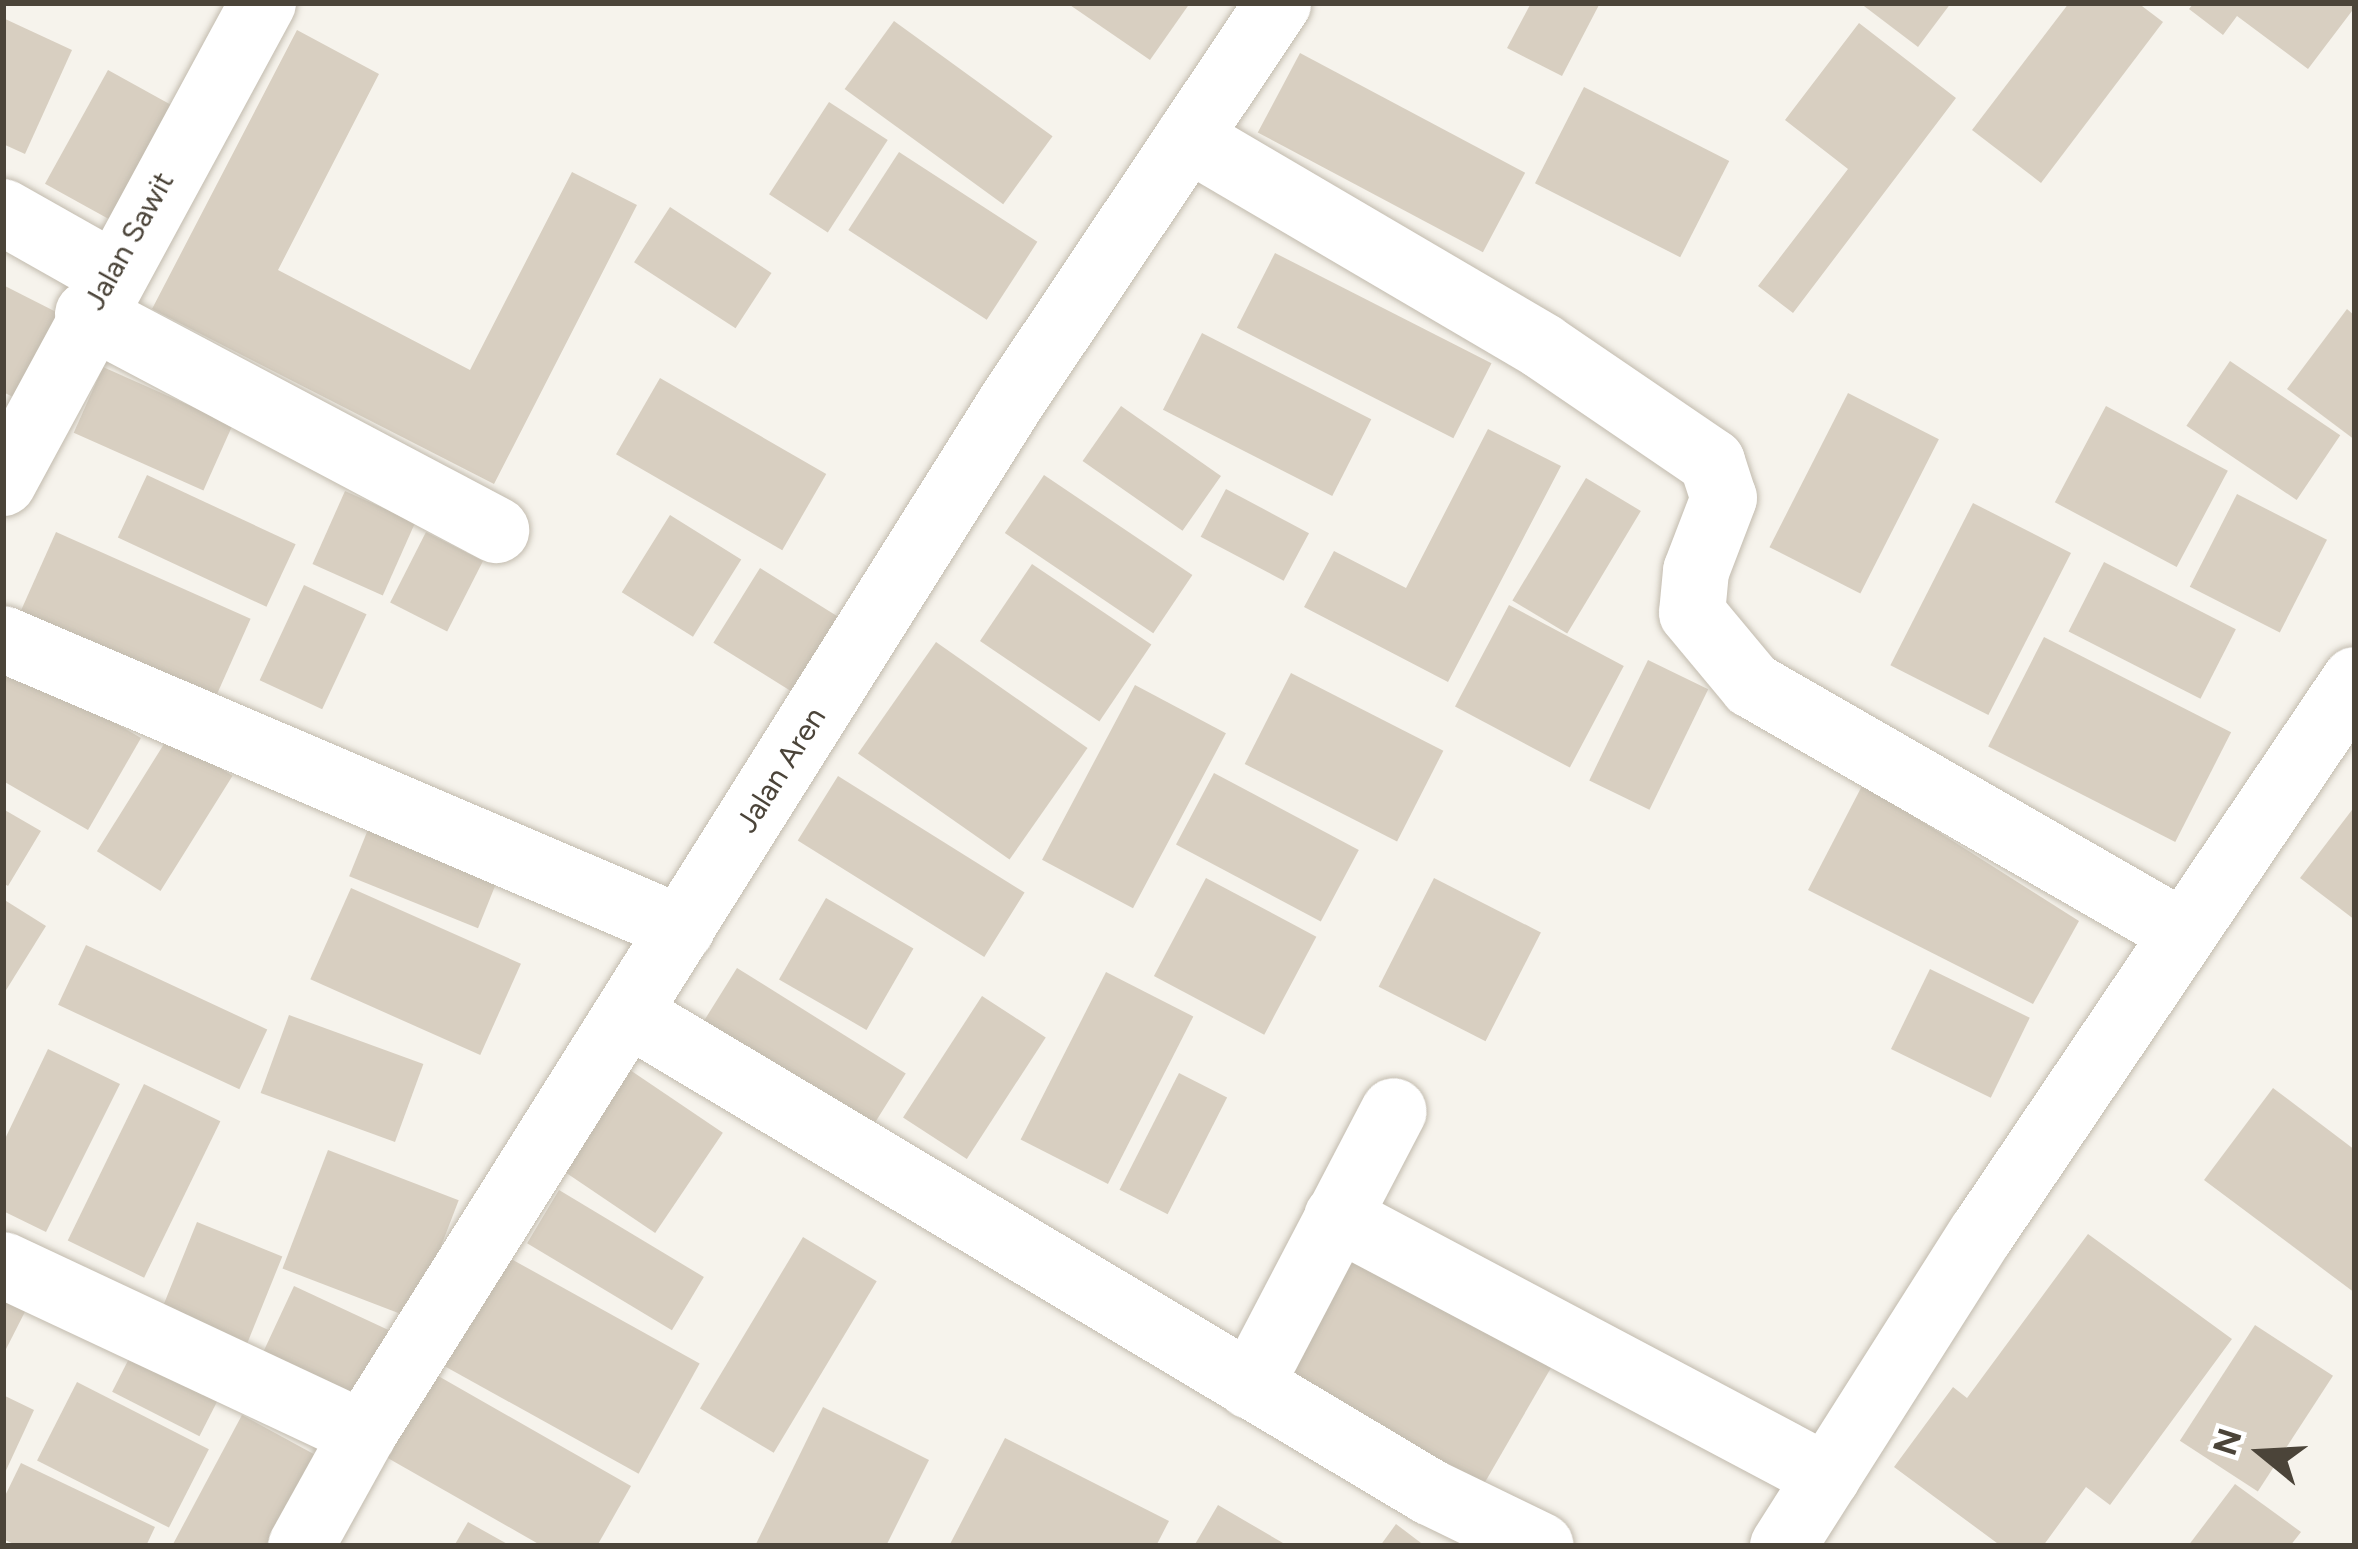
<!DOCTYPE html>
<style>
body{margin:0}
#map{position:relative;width:2358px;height:1549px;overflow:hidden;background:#f6f3ec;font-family:Figtree,sans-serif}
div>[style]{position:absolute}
.building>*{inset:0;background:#d8cfc1;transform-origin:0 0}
.roads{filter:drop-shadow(0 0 3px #c2bbae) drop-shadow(0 0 3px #c2bbae)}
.minor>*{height:66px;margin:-33px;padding:0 33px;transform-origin:33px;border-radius:33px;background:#fff}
span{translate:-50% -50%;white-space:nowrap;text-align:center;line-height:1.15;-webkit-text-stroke:9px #fff;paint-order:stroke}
.street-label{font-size:30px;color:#4b4439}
.frame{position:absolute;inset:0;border:6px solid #4b4439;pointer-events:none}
.north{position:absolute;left:2202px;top:1393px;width:120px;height:120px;-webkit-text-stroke:9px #fff;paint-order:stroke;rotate:288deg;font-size:33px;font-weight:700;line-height:48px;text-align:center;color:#4b4439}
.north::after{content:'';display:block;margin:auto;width:42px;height:54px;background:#4b4439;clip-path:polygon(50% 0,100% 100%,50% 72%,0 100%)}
</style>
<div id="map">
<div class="building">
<div style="clip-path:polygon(1067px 3px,1190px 3px,1150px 60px)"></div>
<div style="clip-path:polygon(1531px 3px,1600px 3px,1562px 76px,1507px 48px)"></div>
<div style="clip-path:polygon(1860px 3px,1951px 3px,1918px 47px)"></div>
<div style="clip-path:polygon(2069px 3px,2138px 3px,2163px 22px,2041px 183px,1972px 130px)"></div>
<div style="clip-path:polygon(2194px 3px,2352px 3px,2355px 7px,2308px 69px,2237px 16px,2223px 35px,2189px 9px)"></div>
<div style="clip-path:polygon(3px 18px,72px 50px,25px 154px,3px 144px)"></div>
<div style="left:894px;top:21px;width:196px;height:84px;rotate:36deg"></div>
<div style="clip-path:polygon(1859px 23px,1956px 98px,1793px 313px,1758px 286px,1848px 169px,1785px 120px)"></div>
<div style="clip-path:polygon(297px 30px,379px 74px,278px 270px,470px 370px,572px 172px,637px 205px,494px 484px,152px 309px)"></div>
<div style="left:1300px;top:53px;width:255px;height:90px;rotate:28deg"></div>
<div style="left:108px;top:70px;width:92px;height:130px;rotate:29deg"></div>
<div style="left:1584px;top:87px;width:163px;height:108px;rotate:27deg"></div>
<div style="left:829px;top:102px;width:70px;height:110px;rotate:33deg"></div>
<div style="left:899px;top:152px;width:165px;height:93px;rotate:33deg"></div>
<div style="left:670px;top:207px;width:121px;height:66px;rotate:33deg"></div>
<div style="left:1275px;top:253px;width:243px;height:84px;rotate:27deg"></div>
<div style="clip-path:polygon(3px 285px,70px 319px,27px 404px,3px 392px)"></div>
<div style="clip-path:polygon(2347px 309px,2355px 316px,2355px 440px,2287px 389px)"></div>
<div style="left:1202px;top:333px;width:190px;height:86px;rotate:27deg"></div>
<div style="left:2230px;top:361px;width:133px;height:78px;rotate:34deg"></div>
<div style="left:103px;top:367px;width:142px;height:72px;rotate:24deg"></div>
<div style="left:660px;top:378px;width:192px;height:88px;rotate:30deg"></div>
<div style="left:1848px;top:393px;width:102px;height:173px;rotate:27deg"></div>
<div style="left:1121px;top:406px;width:122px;height:67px;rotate:35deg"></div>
<div style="left:2106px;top:406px;width:138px;height:109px;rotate:28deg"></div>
<div style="clip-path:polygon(1488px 429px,1561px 466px,1448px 682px,1304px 607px,1334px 551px,1406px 588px)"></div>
<div style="left:147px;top:475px;width:164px;height:69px;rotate:25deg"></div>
<div style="left:1044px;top:475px;width:179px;height:70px;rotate:34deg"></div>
<div style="left:1586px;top:478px;width:64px;height:143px;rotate:31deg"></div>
<div style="left:1226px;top:489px;width:94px;height:54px;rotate:28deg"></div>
<div style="left:345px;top:491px;width:77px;height:80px;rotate:24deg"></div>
<div style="left:2237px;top:494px;width:101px;height:104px;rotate:27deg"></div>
<div style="left:1973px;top:503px;width:110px;height:182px;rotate:27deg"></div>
<div style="left:670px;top:515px;width:84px;height:91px;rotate:32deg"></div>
<div style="left:56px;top:532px;width:213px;height:97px;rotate:24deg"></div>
<div style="left:426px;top:532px;width:64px;height:79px;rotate:27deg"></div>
<div style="left:2104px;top:562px;width:148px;height:78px;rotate:27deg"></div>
<div style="left:1032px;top:564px;width:144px;height:93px;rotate:34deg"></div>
<div style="left:760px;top:568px;width:103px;height:88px;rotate:32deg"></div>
<div style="left:304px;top:585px;width:69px;height:105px;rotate:25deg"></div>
<div style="left:1509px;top:605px;width:130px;height:115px;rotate:28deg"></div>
<div style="left:2044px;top:637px;width:210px;height:123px;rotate:27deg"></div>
<div style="left:936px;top:642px;width:185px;height:136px;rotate:35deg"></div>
<div style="clip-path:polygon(3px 657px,141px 738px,88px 830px,3px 781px)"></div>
<div style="left:1648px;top:660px;width:67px;height:134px;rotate:26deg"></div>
<div style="left:1291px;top:673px;width:171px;height:102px;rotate:27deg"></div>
<div style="left:1135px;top:685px;width:103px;height:198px;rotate:28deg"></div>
<div style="left:169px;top:736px;width:75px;height:136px;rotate:32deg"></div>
<div style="left:1214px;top:773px;width:164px;height:81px;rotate:28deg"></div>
<div style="left:838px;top:776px;width:220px;height:76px;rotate:32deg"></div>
<div style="clip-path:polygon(1863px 784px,2079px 921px,2033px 1004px,1808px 890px)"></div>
<div style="clip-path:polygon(2355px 806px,2355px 920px,2300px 878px)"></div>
<div style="clip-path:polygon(3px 809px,41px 831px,8px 886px,3px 883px)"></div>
<div style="left:369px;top:827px;width:139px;height:53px;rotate:22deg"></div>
<div style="left:1206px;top:878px;width:125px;height:111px;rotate:28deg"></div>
<div style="left:1434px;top:878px;width:120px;height:122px;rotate:27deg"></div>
<div style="left:351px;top:888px;width:186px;height:100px;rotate:24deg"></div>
<div style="left:826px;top:898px;width:101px;height:94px;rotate:30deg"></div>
<div style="clip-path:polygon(3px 899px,46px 926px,3px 995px)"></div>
<div style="left:86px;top:945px;width:200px;height:66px;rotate:25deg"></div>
<div style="left:737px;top:968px;width:199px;height:73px;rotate:32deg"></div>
<div style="left:1930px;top:969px;width:111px;height:89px;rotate:26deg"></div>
<div style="left:1106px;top:972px;width:98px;height:188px;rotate:27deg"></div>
<div style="left:982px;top:996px;width:76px;height:145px;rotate:33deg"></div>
<div style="left:289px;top:1015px;width:143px;height:83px;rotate:20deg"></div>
<div style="clip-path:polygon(48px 1049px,120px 1084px,46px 1232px,3px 1211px,3px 1143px)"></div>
<div style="left:630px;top:1070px;width:112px;height:121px;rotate:34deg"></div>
<div style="left:1179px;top:1073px;width:54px;height:131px;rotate:27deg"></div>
<div style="left:144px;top:1084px;width:85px;height:174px;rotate:26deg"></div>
<div style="clip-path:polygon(2273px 1088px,2355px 1150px,2355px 1293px,2204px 1180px)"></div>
<div style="left:328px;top:1150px;width:140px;height:127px;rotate:21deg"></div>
<div style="left:559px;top:1190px;width:169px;height:62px;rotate:31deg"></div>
<div style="left:197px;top:1222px;width:92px;height:110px;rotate:22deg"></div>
<div style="clip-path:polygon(2088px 1234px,2232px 1339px,2110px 1505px,2086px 1487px,2043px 1546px,2001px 1546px,1894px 1467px,1953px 1387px,1967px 1398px)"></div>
<div style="left:803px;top:1237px;width:86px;height:200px;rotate:31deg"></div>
<div style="left:1350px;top:1238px;width:239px;height:166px;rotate:30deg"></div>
<div style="left:495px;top:1250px;width:234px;height:126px;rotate:29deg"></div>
<div style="clip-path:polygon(3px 1283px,32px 1298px,3px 1355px)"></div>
<div style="left:294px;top:1286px;width:113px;height:95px;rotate:25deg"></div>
<div style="left:2255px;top:1325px;width:93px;height:138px;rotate:33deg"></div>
<div style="left:138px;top:1341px;width:98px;height:57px;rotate:27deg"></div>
<div style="clip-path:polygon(433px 1373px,631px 1486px,597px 1546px,542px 1546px,386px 1457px)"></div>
<div style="left:77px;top:1382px;width:148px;height:88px;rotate:27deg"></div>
<div style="clip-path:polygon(3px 1395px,34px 1410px,3px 1477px)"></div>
<div style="clip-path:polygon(823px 1407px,929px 1460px,886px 1546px,755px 1546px)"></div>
<div style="clip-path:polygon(242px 1415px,321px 1458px,274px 1546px,172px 1546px)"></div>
<div style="clip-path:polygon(1005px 1438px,1169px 1521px,1156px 1546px,949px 1546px)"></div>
<div style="clip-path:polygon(21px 1463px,155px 1527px,146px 1546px,18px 1546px,3px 1539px,3px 1500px)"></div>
<div style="clip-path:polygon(2235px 1484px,2301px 1532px,2290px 1546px,2188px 1546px)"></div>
<div style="clip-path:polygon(1218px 1505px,1283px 1543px,1282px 1546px,1194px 1546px)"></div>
<div style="clip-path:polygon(468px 1522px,511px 1546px,454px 1546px)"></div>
<div style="clip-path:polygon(1396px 1524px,1425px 1546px,1380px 1546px)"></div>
</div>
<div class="roads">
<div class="minor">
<div style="left:1188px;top:138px;width:411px;rotate:30.4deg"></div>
<div style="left:1542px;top:346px;width:206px;rotate:34.3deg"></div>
<div style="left:1712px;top:462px;width:38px;rotate:72deg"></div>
<div style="left:1724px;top:498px;width:78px;rotate:111deg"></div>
<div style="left:1696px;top:571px;width:42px;rotate:95.4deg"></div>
<div style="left:1692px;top:613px;width:94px;rotate:50.2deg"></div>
<div style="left:1752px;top:685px;width:498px;rotate:29.9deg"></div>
<div style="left:3px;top:212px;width:124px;rotate:29.5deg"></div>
<div style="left:88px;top:314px;width:462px;rotate:27.9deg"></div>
<div style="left:3px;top:483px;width:546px;rotate:-61.56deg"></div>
<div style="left:3px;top:639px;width:738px;rotate:23.13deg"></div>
<div style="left:629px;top:1014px;width:933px;rotate:30.83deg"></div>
<div style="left:1430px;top:1492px;width:123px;rotate:25.9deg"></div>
<div style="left:1337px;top:1217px;width:555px;rotate:27.95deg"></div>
<div style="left:3px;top:1265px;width:398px;rotate:25.1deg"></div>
<div style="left:1250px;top:1386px;width:310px;rotate:-62.4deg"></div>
<div style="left:301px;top:1546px;width:128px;rotate:-61deg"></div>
<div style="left:363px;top:1434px;width:1216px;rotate:-57.86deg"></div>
<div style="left:1010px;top:404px;width:482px;rotate:-56.2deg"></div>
<div style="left:1783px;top:1546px;width:371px;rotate:-57.6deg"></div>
<div style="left:1982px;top:1233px;width:667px;rotate:-56deg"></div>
</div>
</div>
<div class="street-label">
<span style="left:129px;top:241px;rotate:-61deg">Jalan Sawit</span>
<span style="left:781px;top:770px;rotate:-58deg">Jalan Aren</span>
</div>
<div class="frame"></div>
<div class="north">N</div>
</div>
